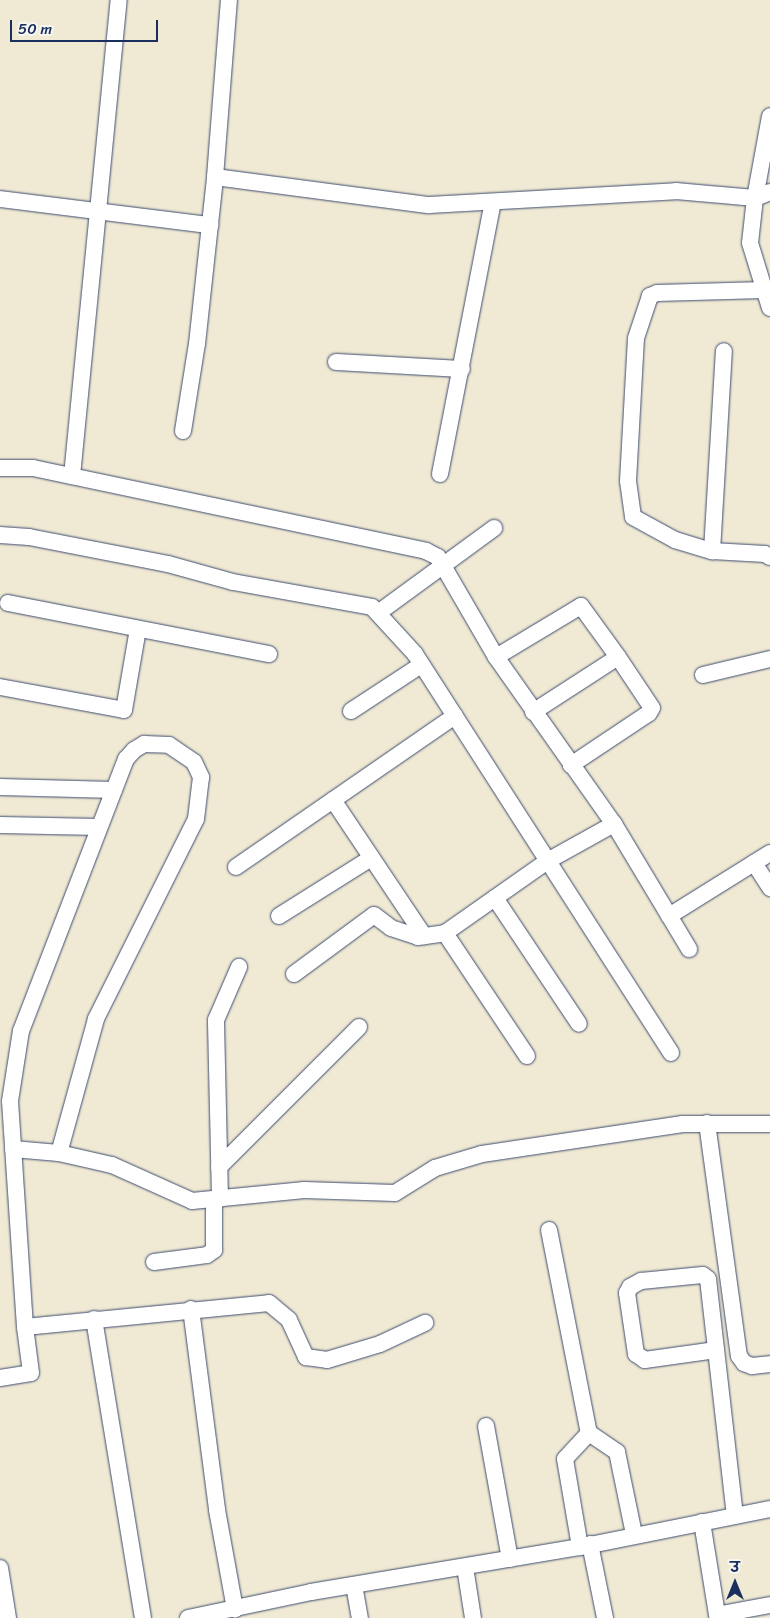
<!DOCTYPE html>
<meta charset="utf-8">
<style>
body{margin:0}
#map{position:relative;width:770px;height:1618px;overflow:hidden;background:#f0e9d3;font-family:Sriracha,"Playpen Sans Deva",sans-serif}
div>[style]{position:absolute}
.roads{filter:drop-shadow(0 0 1px #3b4b70) drop-shadow(0 0 1px #3b4b70)}
.street>*{height:16px;margin:-8px;padding:0 8px;transform-origin:8px;border-radius:8px;background:#fff}
span{translate:-50% -50%;white-space:nowrap;text-align:center;line-height:1.15;-webkit-text-stroke:4px #f6f6f2;paint-order:stroke}
.north{position:absolute;left:710px;top:1558px;width:50px;height:50px;-webkit-text-stroke:4px #f6f6f2;paint-order:stroke;rotate:0deg;font-size:14px;font-weight:700;line-height:20px;text-align:center;color:#1b2f5e}
.north::after{content:'';display:block;margin:auto;width:18px;height:22px;background:#1b2f5e;clip-path:polygon(50% 0,100% 100%,50% 72%,0 100%)}
.scale{position:absolute;left:10px;top:20px;width:148px;height:22px;box-sizing:border-box;border:2px solid #1b2f5e;border-top:0;padding-left:6px;font-size:15px;line-height:18px;white-space:nowrap;color:#1b2f5e;-webkit-text-stroke:4px #f6f6f2;paint-order:stroke}
</style>
<div id="map">
<div class="roads">
<div class="street">
<div style="left:215px;top:177px;width:216px;rotate:7.5deg"></div>
<div style="left:429px;top:205px;width:247px;rotate:-3.2deg"></div>
<div style="left:676px;top:191px;width:79px;rotate:5.1deg"></div>
<div style="left:755px;top:198px;width:83px;rotate:-79.6deg"></div>
<div style="left:770px;top:192px;width:16px;rotate:158deg"></div>
<div style="left:755px;top:198px;width:45px;rotate:96.3deg"></div>
<div style="left:750px;top:243px;width:68px;rotate:72.9deg"></div>
<div style="left:0;top:199px;width:212px;rotate:7.1deg"></div>
<div style="left:764px;top:290px;width:107px;rotate:178.4deg"></div>
<div style="left:657px;top:293px;width:8px;rotate:157deg"></div>
<div style="left:650px;top:296px;width:44px;rotate:108.4deg"></div>
<div style="left:636px;top:338px;width:143px;rotate:93.2deg"></div>
<div style="left:628px;top:481px;width:36px;rotate:82deg"></div>
<div style="left:633px;top:517px;width:48px;rotate:28.7deg"></div>
<div style="left:675px;top:540px;width:39px;rotate:17deg"></div>
<div style="left:712px;top:551px;width:53px;rotate:3.2deg"></div>
<div style="left:765px;top:554px;width:6px;rotate:31deg"></div>
<div style="left:336px;top:362px;width:126px;rotate:3.2deg"></div>
<div style="left:183px;top:431px;width:88px;rotate:-80.9deg"></div>
<div style="left:197px;top:344px;width:168px;rotate:-83.8deg"></div>
<div style="left:215px;top:177px;width:178px;rotate:-85.5deg"></div>
<div style="left:0;top:468px;width:33px"></div>
<div style="left:33px;top:468px;width:402px;rotate:11.9deg"></div>
<div style="left:426px;top:551px;width:13px;rotate:27deg"></div>
<div style="left:438px;top:557px;width:116px;rotate:59.9deg"></div>
<div style="left:496px;top:657px;width:204px;rotate:54.8deg"></div>
<div style="left:614px;top:824px;width:146px;rotate:59deg"></div>
<div style="left:440px;top:474px;width:277px;rotate:-79deg"></div>
<div style="left:72px;top:476px;width:478px;rotate:-84.4deg"></div>
<div style="left:0;top:535px;width:29px;rotate:4deg"></div>
<div style="left:29px;top:537px;width:142px;rotate:11deg"></div>
<div style="left:168px;top:564px;width:67px;rotate:15.5deg"></div>
<div style="left:233px;top:582px;width:141px;rotate:10.2deg"></div>
<div style="left:372px;top:607px;width:64px;rotate:47.5deg"></div>
<div style="left:415px;top:654px;width:474px;rotate:57.3deg"></div>
<div style="left:712px;top:551px;width:200px;rotate:-86.6deg"></div>
<div style="left:8px;top:603px;width:266px;rotate:11.1deg"></div>
<div style="left:378px;top:613px;width:144px;rotate:-36.2deg"></div>
<div style="left:496px;top:657px;width:99px;rotate:-31deg"></div>
<div style="left:581px;top:606px;width:63px;rotate:54deg"></div>
<div style="left:618px;top:657px;width:61px;rotate:56.3deg"></div>
<div style="left:652px;top:708px;width:6px;rotate:121deg"></div>
<div style="left:649px;top:713px;width:94px;rotate:146.3deg"></div>
<div style="left:703px;top:675px;width:69px;rotate:-13.4deg"></div>
<div style="left:0;top:687px;width:126px;rotate:10.5deg"></div>
<div style="left:124px;top:710px;width:82px;rotate:-80.2deg"></div>
<div style="left:351px;top:711px;width:84px;rotate:-33.3deg"></div>
<div style="left:533px;top:712px;width:101px;rotate:-32.9deg"></div>
<div style="left:0;top:787px;width:114px;rotate:1.5deg"></div>
<div style="left:333px;top:800px;width:164px;rotate:56.2deg"></div>
<div style="left:0;top:825px;width:99px;rotate:1.2deg"></div>
<div style="left:754px;top:863px;width:30px;rotate:57deg"></div>
<div style="left:236px;top:867px;width:266px;rotate:-34.6deg"></div>
<div style="left:495px;top:898px;width:151px;rotate:56.3deg"></div>
<div style="left:279px;top:916px;width:109px;rotate:-32.2deg"></div>
<div style="left:669px;top:916px;width:119px;rotate:-32deg"></div>
<div style="left:294px;top:974px;width:99px;rotate:-36.4deg"></div>
<div style="left:374px;top:915px;width:21px;rotate:37deg"></div>
<div style="left:391px;top:928px;width:28px;rotate:18deg"></div>
<div style="left:418px;top:937px;width:27px;rotate:-8deg"></div>
<div style="left:527px;top:1056px;width:148px;rotate:-123.7deg"></div>
<div style="left:445px;top:933px;width:127px;rotate:-35.1deg"></div>
<div style="left:549px;top:860px;width:74px;rotate:-29deg"></div>
<div style="left:707px;top:1123px;width:235px;rotate:82.2deg"></div>
<div style="left:739px;top:1356px;width:9px;rotate:54deg"></div>
<div style="left:744px;top:1363px;width:9px;rotate:21deg"></div>
<div style="left:752px;top:1366px;width:18px;rotate:-6deg"></div>
<div style="left:13px;top:1149px;width:46px;rotate:5deg"></div>
<div style="left:59px;top:1153px;width:54px;rotate:12.8deg"></div>
<div style="left:112px;top:1165px;width:88px;rotate:24.2deg"></div>
<div style="left:192px;top:1201px;width:113px;rotate:-5.6deg"></div>
<div style="left:304px;top:1190px;width:91px;rotate:1.9deg"></div>
<div style="left:395px;top:1193px;width:47px;rotate:-32deg"></div>
<div style="left:435px;top:1168px;width:49px;rotate:-16.6deg"></div>
<div style="left:482px;top:1154px;width:203px;rotate:-8.5deg"></div>
<div style="left:683px;top:1124px;width:87px"></div>
<div style="left:219px;top:1167px;width:198px;rotate:-45deg"></div>
<div style="left:220px;top:1199px;width:179px;rotate:-91.3deg"></div>
<div style="left:216px;top:1020px;width:58px;rotate:-66.5deg"></div>
<div style="left:549px;top:1230px;width:207px;rotate:78.9deg"></div>
<div style="left:589px;top:1433px;width:35px;rotate:133deg"></div>
<div style="left:565px;top:1459px;width:89px;rotate:80.3deg"></div>
<div style="left:154px;top:1262px;width:53px;rotate:-7.5deg"></div>
<div style="left:207px;top:1255px;width:9px;rotate:-36deg"></div>
<div style="left:214px;top:1250px;width:50px;rotate:-90deg"></div>
<div style="left:191px;top:1309px;width:203px;rotate:82.6deg"></div>
<div style="left:217px;top:1510px;width:101px;rotate:79.7deg"></div>
<div style="left:94px;top:1319px;width:303px;rotate:80.7deg"></div>
<div style="left:25px;top:1327px;width:245px;rotate:-5.6deg"></div>
<div style="left:269px;top:1303px;width:26px;rotate:40deg"></div>
<div style="left:289px;top:1320px;width:41px;rotate:65.3deg"></div>
<div style="left:306px;top:1357px;width:21px;rotate:8deg"></div>
<div style="left:327px;top:1360px;width:55px;rotate:-16.8deg"></div>
<div style="left:380px;top:1344px;width:50px;rotate:-25deg"></div>
<div style="left:716px;top:1350px;width:72px;rotate:172deg"></div>
<div style="left:645px;top:1360px;width:11px;rotate:-146deg"></div>
<div style="left:636px;top:1354px;width:62px;rotate:-98.4deg"></div>
<div style="left:627px;top:1293px;width:7px;rotate:-63deg"></div>
<div style="left:630px;top:1287px;width:13px;rotate:-29deg"></div>
<div style="left:641px;top:1281px;width:62px;rotate:-5.5deg"></div>
<div style="left:703px;top:1275px;width:6px;rotate:39deg"></div>
<div style="left:708px;top:1279px;width:238px;rotate:83.5deg"></div>
<div style="left:0;top:1378px;width:31px;rotate:-9deg"></div>
<div style="left:31px;top:1373px;width:46px;rotate:-97.4deg"></div>
<div style="left:25px;top:1327px;width:226px;rotate:-93.8deg"></div>
<div style="left:10px;top:1101px;width:71px;rotate:-81.1deg"></div>
<div style="left:21px;top:1031px;width:292px;rotate:-68.9deg"></div>
<div style="left:126px;top:759px;width:12px;rotate:-48deg"></div>
<div style="left:134px;top:750px;width:12px;rotate:-31deg"></div>
<div style="left:144px;top:744px;width:25px;rotate:2deg"></div>
<div style="left:169px;top:745px;width:30px;rotate:34deg"></div>
<div style="left:194px;top:762px;width:17px;rotate:65deg"></div>
<div style="left:201px;top:777px;width:42px;rotate:96.8deg"></div>
<div style="left:196px;top:819px;width:224px;rotate:116.6deg"></div>
<div style="left:96px;top:1019px;width:139px;rotate:105.4deg"></div>
<div style="left:486px;top:1426px;width:135px;rotate:79.8deg"></div>
<div style="left:589px;top:1433px;width:34px;rotate:34deg"></div>
<div style="left:617px;top:1452px;width:84px;rotate:78.3deg"></div>
<div style="left:702px;top:1522px;width:94px;rotate:80.8deg"></div>
<div style="left:717px;top:1615px;width:54px;rotate:-10.7deg"></div>
<div style="left:590px;top:1544px;width:76px;rotate:78.5deg"></div>
<div style="left:465px;top:1567px;width:52px;rotate:81.1deg"></div>
<div style="left:0;top:1568px;width:51px;rotate:80.9deg"></div>
<div style="left:354px;top:1585px;width:34px;rotate:80deg"></div>
<div style="left:188px;top:1618px;width:126px;rotate:-11.9deg"></div>
<div style="left:311px;top:1592px;width:273px;rotate:-9.5deg"></div>
<div style="left:580px;top:1547px;width:194px;rotate:-11.3deg"></div>
</div>
</div>
<div class="north">उ</div>
<div class="scale">50 m</div>
</div>
